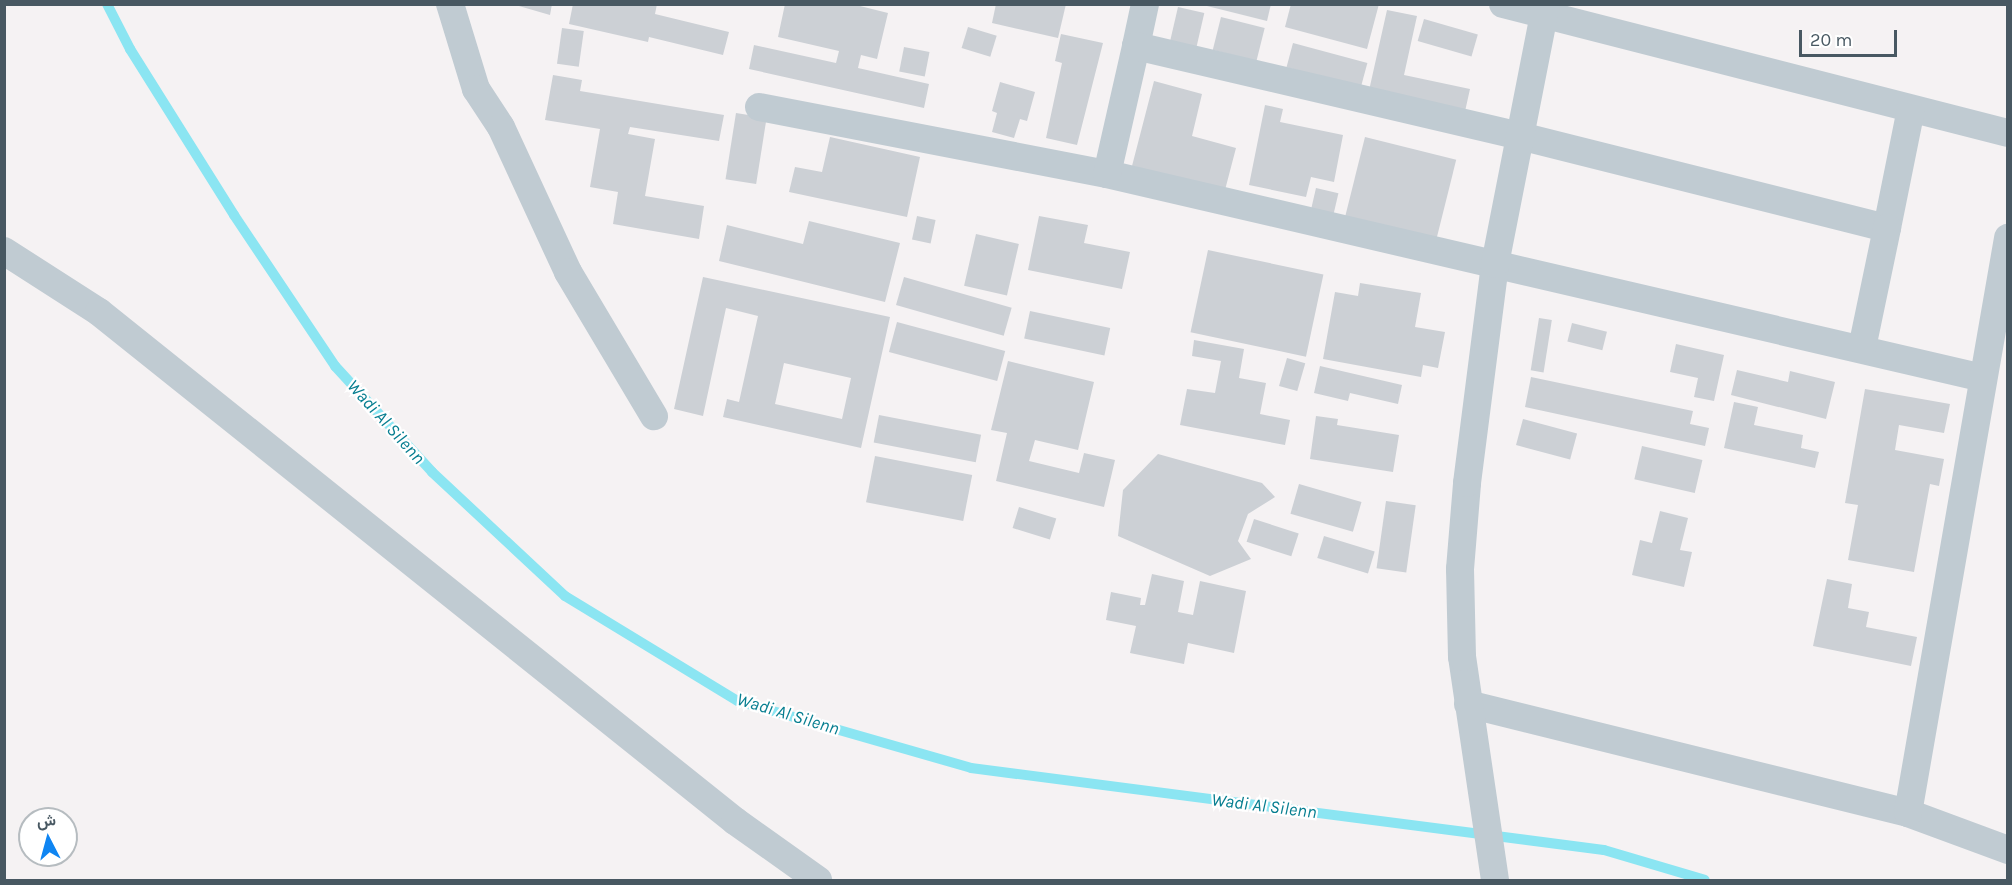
<!DOCTYPE html>
<meta charset="utf-8">
<style>
body{margin:0}
#map{position:relative;width:2012px;height:885px;overflow:hidden;background:#f5f2f3;font-family:Karla,Vazirmatn,sans-serif}
div>[style]{position:absolute}
.stream>*{height:10px;margin:-5px;padding:0 5px;transform-origin:5px;border-radius:5px;background:#8be5f2}
.building>*{inset:0;background:#ccd0d5;transform-origin:0 0}
.minor>*{height:28px;margin:-14px;padding:0 14px;transform-origin:14px;border-radius:14px;background:#c0cbd2}
span{translate:-50% -50%;white-space:nowrap;text-align:center;line-height:1.15;-webkit-text-stroke:4.5px #fff;paint-order:stroke}
.water-label{font-size:18px;color:#067e90;font-style:italic}
.frame{position:absolute;inset:0;border:6px solid #485862;pointer-events:none}
.north{position:absolute;left:18px;top:807px;width:60px;height:60px;box-sizing:border-box;background:#fff;border:2px solid #b6bcc0;border-radius:50%;rotate:354deg;font-size:16px;font-weight:700;line-height:24px;text-align:center;color:#485862}
.north::after{content:'';display:block;margin:auto;width:21px;height:27px;background:#0f85f2;clip-path:polygon(50% 0,100% 100%,50% 72%,0 100%)}
.scale{position:absolute;left:1799px;top:30px;width:98px;height:27px;box-sizing:border-box;border:3px solid #485862;border-top:0;padding-left:8px;font-size:18px;line-height:21px;white-space:nowrap;color:#485862;-webkit-text-stroke:4px #fff;paint-order:stroke}
</style>
<div id="map">
<div class="stream">
<div style="left:107px;top:4px;width:51px;rotate:62.9deg"></div>
<div style="left:130px;top:49px;width:196px;rotate:57.9deg"></div>
<div style="left:234px;top:215px;width:182px;rotate:56.2deg"></div>
<div style="left:335px;top:366px;width:144px;rotate:47.5deg"></div>
<div style="left:432px;top:472px;width:182px;rotate:43deg"></div>
<div style="left:565px;top:596px;width:202px;rotate:31.3deg"></div>
<div style="left:738px;top:701px;width:242px;rotate:16deg"></div>
<div style="left:971px;top:768px;width:638px;rotate:7.38deg"></div>
<div style="left:1604px;top:850px;width:105px;rotate:16.5deg"></div>
</div>
<div class="building">
<div style="clip-path:polygon(512px 4px,552px 4px,550px 15px)"></div>
<div style="clip-path:polygon(573px 4px,657px 4px,655px 14px,729px 32px,723px 55px,649px 37px,648px 42px,569px 24px)"></div>
<div style="clip-path:polygon(785px 4px,852px 4px,888px 13px,877px 59px,861px 55px,858px 68px,929px 84px,924px 108px,749px 69px,754px 45px,836px 63px,839px 51px,778px 37px)"></div>
<div style="clip-path:polygon(996px 4px,1066px 4px,1058px 38px,992px 23px)"></div>
<div style="clip-path:polygon(1199px 4px,1271px 4px,1267px 21px)"></div>
<div style="clip-path:polygon(1291px 4px,1379px 4px,1367px 49px,1285px 27px)"></div>
<div style="left:1178px;top:7px;width:27px;height:37px;rotate:13deg"></div>
<div style="clip-path:polygon(1387px 10px,1417px 16px,1404px 75px,1470px 89px,1464px 116px,1368px 95px)"></div>
<div style="left:1221px;top:17px;width:45px;height:34px;rotate:14deg"></div>
<div style="left:1424px;top:19px;width:56px;height:23px;rotate:16deg"></div>
<div style="left:968px;top:27px;width:30px;height:22px;rotate:17deg"></div>
<div style="left:562px;top:28px;width:22px;height:36px;rotate:8deg"></div>
<div style="clip-path:polygon(1061px 34px,1103px 43px,1077px 145px,1046px 138px,1062px 63px,1055px 61px)"></div>
<div style="left:1293px;top:43px;width:77px;height:25px;rotate:15deg"></div>
<div style="left:904px;top:47px;width:26px;height:25px;rotate:11deg"></div>
<div style="clip-path:polygon(553px 75px,582px 80px,580px 91px,724px 115px,719px 141px,630px 127px,628px 134px,655px 139px,645px 196px,704px 206px,699px 239px,613px 224px,618px 192px,590px 187px,600px 129px,545px 120px)"></div>
<div style="clip-path:polygon(1154px 81px,1202px 94px,1192px 136px,1236px 148px,1225px 190px,1132px 166px)"></div>
<div style="clip-path:polygon(1000px 82px,1035px 92px,1027px 121px,1020px 119px,1014px 138px,992px 132px,997px 113px,992px 111px)"></div>
<div style="clip-path:polygon(1265px 105px,1283px 109px,1280px 122px,1343px 135px,1334px 182px,1311px 177px,1306px 197px,1249px 185px)"></div>
<div style="left:736px;top:113px;width:31px;height:67px;rotate:9deg"></div>
<div style="clip-path:polygon(830px 137px,920px 157px,907px 217px,789px 192px,795px 167px,822px 172px)"></div>
<div style="left:1365px;top:137px;width:94px;height:87px;rotate:14deg"></div>
<div style="left:1316px;top:188px;width:23px;height:23px;rotate:13deg"></div>
<div style="left:917px;top:216px;width:19px;height:24px;rotate:12deg"></div>
<div style="clip-path:polygon(1039px 216px,1088px 225px,1084px 243px,1130px 252px,1122px 289px,1028px 270px)"></div>
<div style="clip-path:polygon(809px 221px,900px 243px,885px 302px,719px 261px,727px 225px,803px 244px)"></div>
<div style="left:976px;top:234px;width:44px;height:53px;rotate:13deg"></div>
<div style="left:1208px;top:250px;width:118px;height:84px;rotate:12deg"></div>
<div style="clip-path:polygon(evenodd,703px 277px,890px 317px,861px 448px,723px 417px,727px 399px,739px 402px,758px 316px,726px 308px,703px 416px,674px 409px,703px 277px,784px 363px,851px 378px,842px 419px,775px 404px,784px 363px)"></div>
<div style="left:904px;top:277px;width:112px;height:29px;rotate:16deg"></div>
<div style="clip-path:polygon(1360px 283px,1421px 293px,1415px 327px,1445px 332px,1438px 368px,1423px 365px,1421px 377px,1323px 359px,1335px 292px,1358px 296px)"></div>
<div style="left:1030px;top:311px;width:82px;height:28px;rotate:12deg"></div>
<div style="left:1539px;top:318px;width:13px;height:53px;rotate:9deg"></div>
<div style="left:897px;top:322px;width:112px;height:31px;rotate:15deg"></div>
<div style="left:1572px;top:323px;width:36px;height:19px;rotate:14deg"></div>
<div style="clip-path:polygon(1194px 340px,1244px 349px,1239px 378px,1266px 383px,1260px 414px,1290px 420px,1285px 445px,1180px 425px,1187px 389px,1215px 393px,1221px 361px,1192px 356px)"></div>
<div style="clip-path:polygon(1676px 344px,1724px 355px,1714px 401px,1694px 397px,1698px 378px,1670px 372px)"></div>
<div style="left:1287px;top:358px;width:19px;height:29px;rotate:16deg"></div>
<div style="clip-path:polygon(1008px 361px,1094px 382px,1078px 450px,1035px 440px,1029px 461px,1079px 473px,1084px 453px,1115px 460px,1104px 507px,996px 481px,1007px 433px,991px 430px)"></div>
<div style="clip-path:polygon(1320px 366px,1402px 385px,1398px 404px,1350px 393px,1348px 401px,1314px 393px)"></div>
<div style="clip-path:polygon(1737px 370px,1788px 382px,1790px 371px,1835px 382px,1826px 419px,1731px 395px)"></div>
<div style="clip-path:polygon(1531px 377px,1693px 411px,1690px 424px,1709px 428px,1705px 446px,1525px 407px)"></div>
<div style="clip-path:polygon(1865px 389px,1950px 404px,1944px 433px,1899px 425px,1895px 450px,1944px 459px,1939px 486px,1930px 484px,1914px 572px,1848px 560px,1858px 505px,1845px 503px)"></div>
<div style="clip-path:polygon(1734px 402px,1758px 407px,1754px 425px,1803px 435px,1801px 448px,1819px 452px,1815px 468px,1724px 448px)"></div>
<div style="left:879px;top:415px;width:104px;height:28px;rotate:11deg"></div>
<div style="clip-path:polygon(1316px 416px,1338px 419px,1337px 425px,1399px 435px,1393px 472px,1310px 459px)"></div>
<div style="left:1523px;top:419px;width:56px;height:27px;rotate:15deg"></div>
<div style="left:1642px;top:446px;width:62px;height:34px;rotate:13deg"></div>
<div style="clip-path:polygon(1158px 454px,1262px 483px,1275px 497px,1248px 514px,1238px 541px,1251px 559px,1210px 576px,1118px 536px,1123px 490px)"></div>
<div style="left:875px;top:456px;width:99px;height:47px;rotate:11deg"></div>
<div style="left:1299px;top:484px;width:65px;height:31px;rotate:16deg"></div>
<div style="left:1386px;top:501px;width:30px;height:68px;rotate:8deg"></div>
<div style="left:1019px;top:507px;width:39px;height:22px;rotate:17deg"></div>
<div style="clip-path:polygon(1660px 511px,1688px 518px,1680px 550px,1692px 552px,1684px 587px,1632px 575px,1640px 540px,1652px 543px)"></div>
<div style="left:1254px;top:519px;width:47px;height:24px;rotate:18deg"></div>
<div style="left:1324px;top:536px;width:53px;height:23px;rotate:17deg"></div>
<div style="clip-path:polygon(1152px 574px,1184px 581px,1178px 612px,1193px 615px,1200px 581px,1246px 591px,1234px 653px,1188px 643px,1184px 664px,1130px 653px,1136px 626px,1106px 620px,1111px 592px,1141px 598px,1140px 605px,1145px 605px)"></div>
<div style="clip-path:polygon(1827px 579px,1852px 584px,1848px 608px,1869px 612px,1866px 627px,1917px 637px,1911px 666px,1813px 646px)"></div>
</div>
<div class="minor">
<div style="left:450px;top:4px;width:89px;rotate:73deg"></div>
<div style="left:476px;top:89px;width:45px;rotate:56.7deg"></div>
<div style="left:501px;top:127px;width:160px;rotate:65.2deg"></div>
<div style="left:568px;top:272px;width:168px;rotate:59.2deg"></div>
<div style="left:1503px;top:4px;width:521px;rotate:14.33deg"></div>
<div style="left:1136px;top:46px;width:43px;rotate:-77.9deg"></div>
<div style="left:759px;top:107px;width:354px;rotate:10.9deg"></div>
<div style="left:1107px;top:174px;width:899px;rotate:13.11deg"></div>
<div style="left:1107px;top:174px;width:131px;rotate:-77.2deg"></div>
<div style="left:1136px;top:46px;width:394px;rotate:13.2deg"></div>
<div style="left:1520px;top:136px;width:378px;rotate:14.1deg"></div>
<div style="left:1887px;top:228px;width:121px;rotate:-78.6deg"></div>
<div style="left:4px;top:251px;width:113px;rotate:32.7deg"></div>
<div style="left:99px;top:312px;width:815px;rotate:38.67deg"></div>
<div style="left:735px;top:821px;width:102px;rotate:35.4deg"></div>
<div style="left:1862px;top:348px;width:123px;rotate:-78.2deg"></div>
<div style="left:1468px;top:704px;width:453px;rotate:13.9deg"></div>
<div style="left:1908px;top:813px;width:107px;rotate:20.3deg"></div>
<div style="left:1908px;top:813px;width:584px;rotate:-80.13deg"></div>
<div style="left:1495px;top:880px;width:225px;rotate:-98.4deg"></div>
<div style="left:1462px;top:657px;width:88px;rotate:-91.3deg"></div>
<div style="left:1460px;top:569px;width:86px;rotate:-85.3deg"></div>
<div style="left:1467px;top:483px;width:221px;rotate:-82.7deg"></div>
<div style="left:1495px;top:264px;width:265px;rotate:-78.9deg"></div>
</div>
<div class="water-label">
<span style="left:386px;top:422px;rotate:48deg">Wadi Al Silenn</span>
<span style="left:788px;top:714px;rotate:17deg">Wadi Al Silenn</span>
<span style="left:1264px;top:806px;rotate:7deg">Wadi Al Silenn</span>
</div>
<div class="frame"></div>
<div class="north">ش</div>
<div class="scale">20 m</div>
</div>
